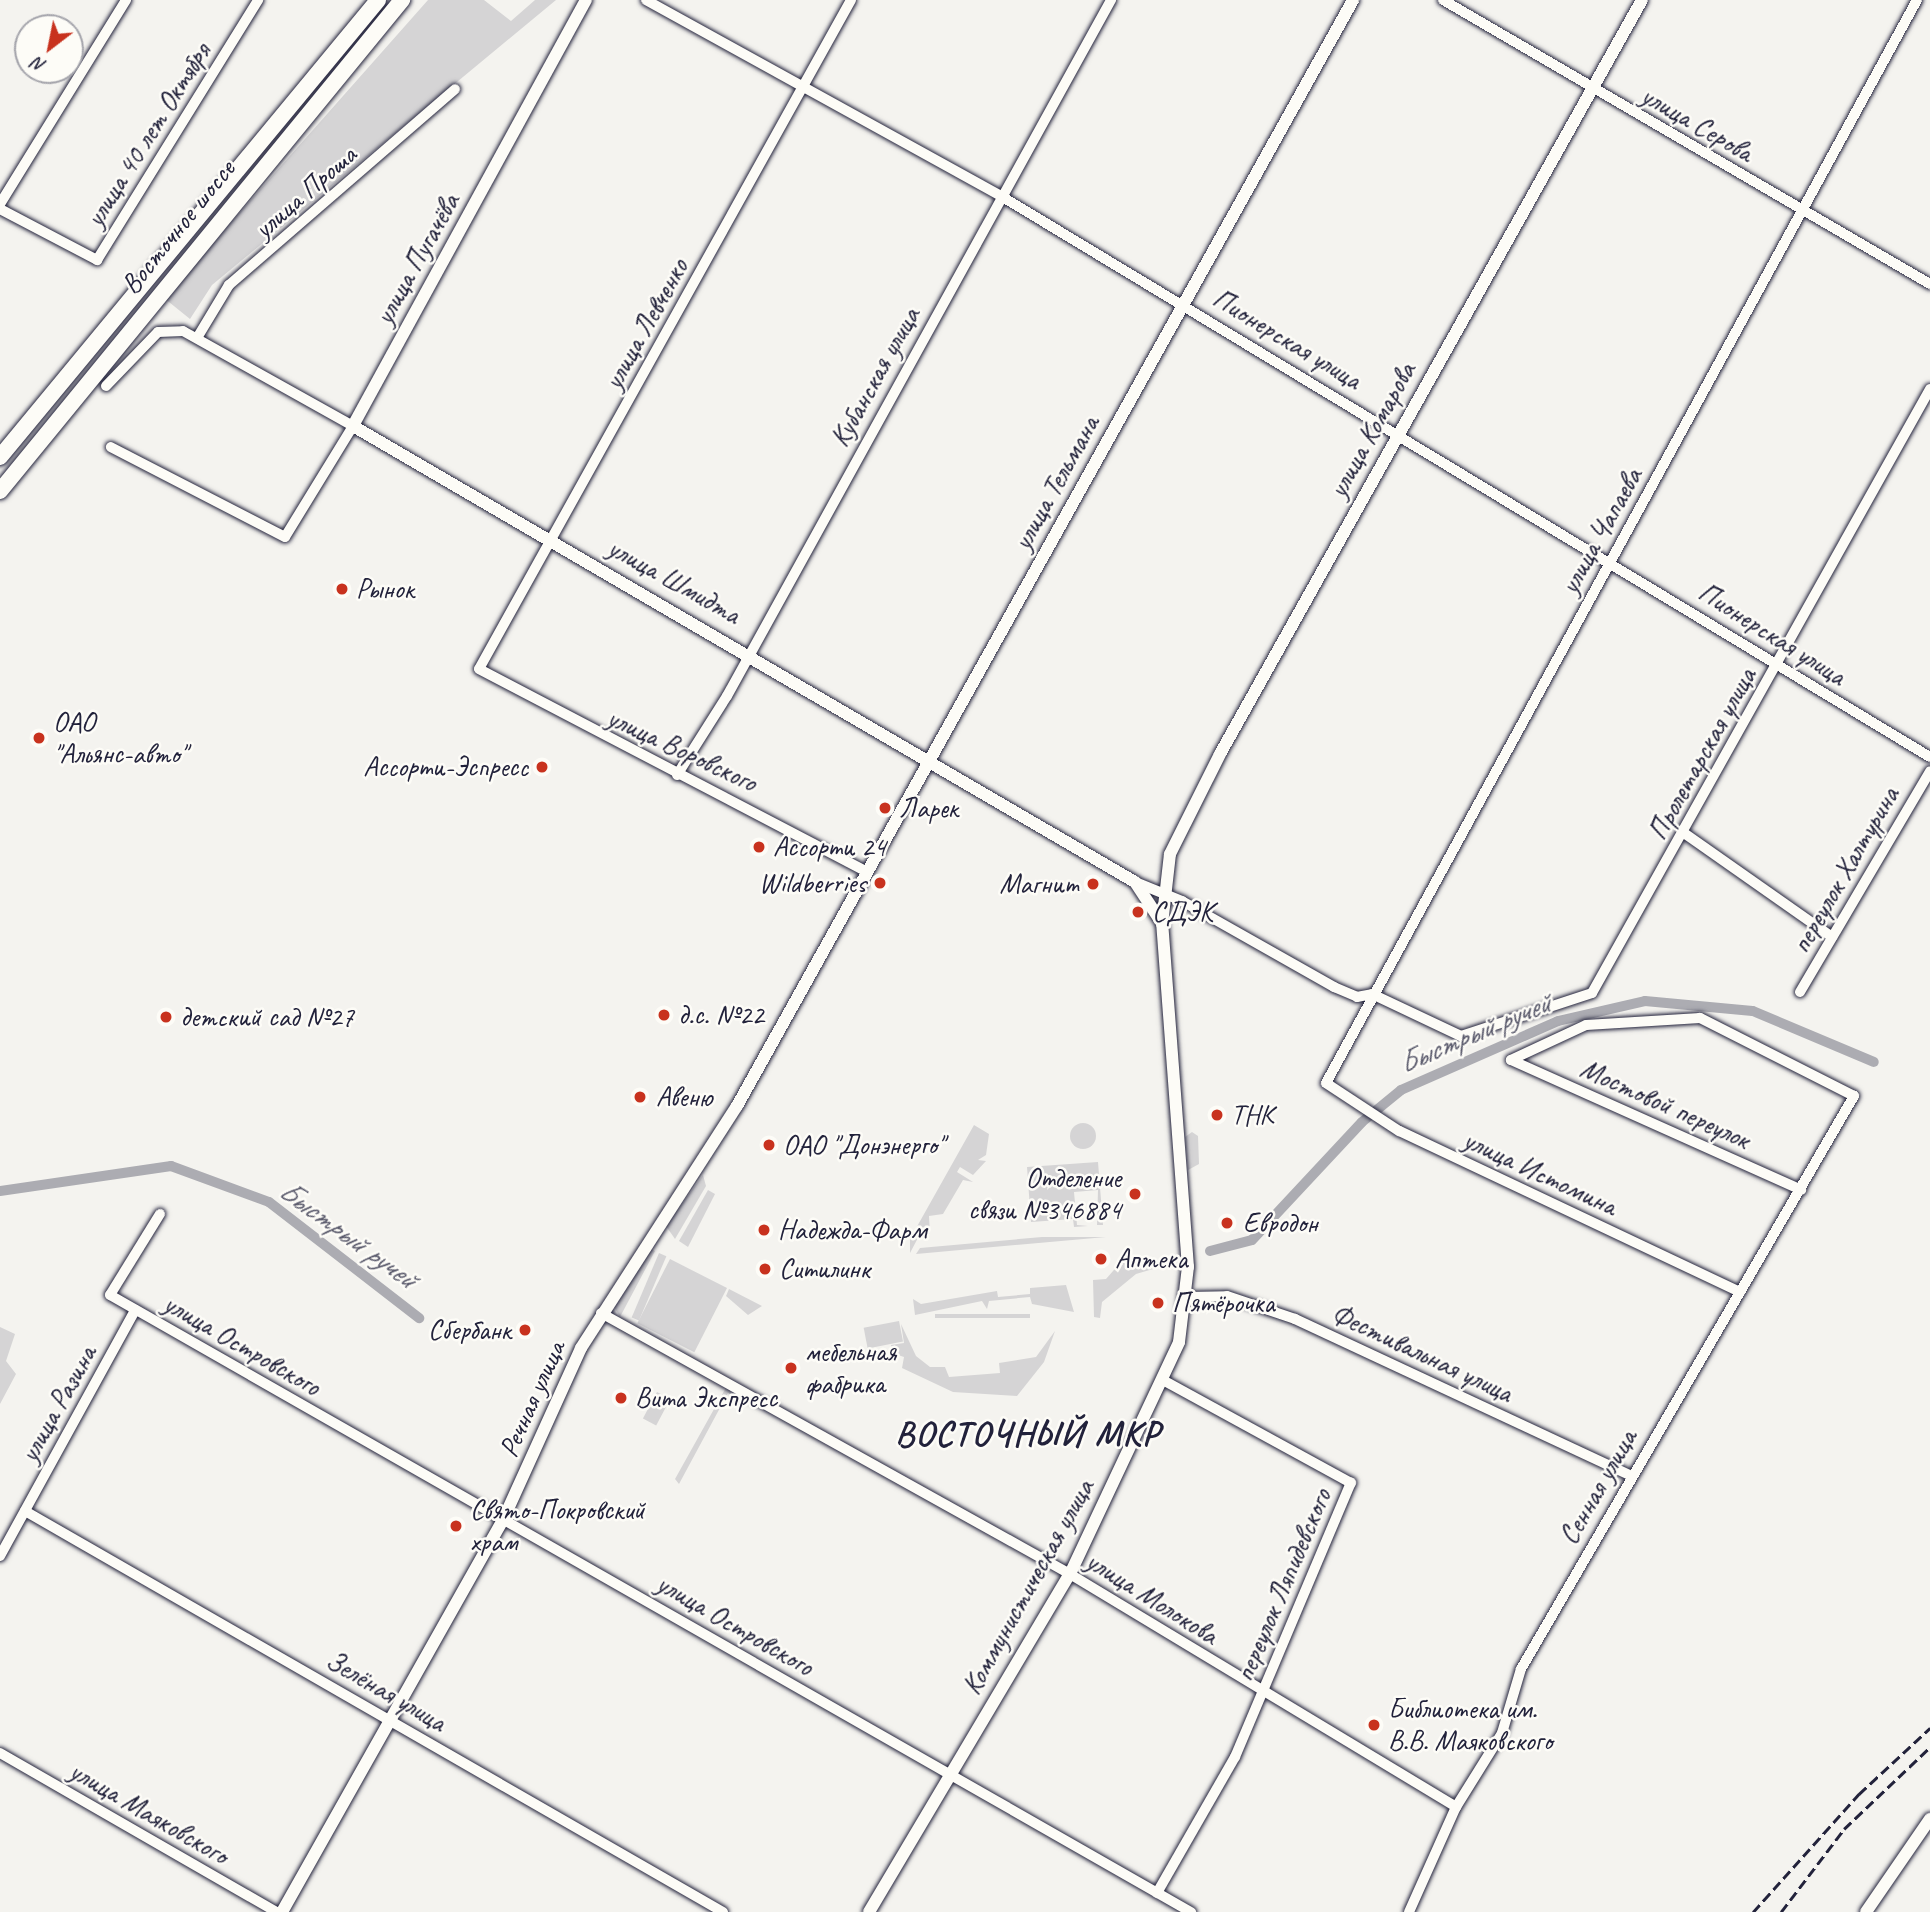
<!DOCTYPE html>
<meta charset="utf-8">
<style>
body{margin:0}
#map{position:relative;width:1930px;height:1912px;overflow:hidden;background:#f4f3ef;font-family:Caveat,sans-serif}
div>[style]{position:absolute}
.green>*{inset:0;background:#d5d4d5;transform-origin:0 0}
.round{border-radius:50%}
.canal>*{height:10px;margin:-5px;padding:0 5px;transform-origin:5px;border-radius:5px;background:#acacb2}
.roads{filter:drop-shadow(0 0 2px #22223b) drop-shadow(0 0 2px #22223b)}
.minor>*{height:10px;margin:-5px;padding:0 5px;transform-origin:5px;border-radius:5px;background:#fdfcf7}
.tertiary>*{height:12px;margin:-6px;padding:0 6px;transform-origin:6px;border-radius:6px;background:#fdfcf7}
.trunk>*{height:16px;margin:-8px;padding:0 8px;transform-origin:8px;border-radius:8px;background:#fdfcf7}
.rail>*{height:2.5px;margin-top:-1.25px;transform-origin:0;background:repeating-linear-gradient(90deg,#22223b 0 10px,transparent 0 15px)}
.dots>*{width:19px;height:19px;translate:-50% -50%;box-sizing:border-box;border:4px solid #fdfcf7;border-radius:50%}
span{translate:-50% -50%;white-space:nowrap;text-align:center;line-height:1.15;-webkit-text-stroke:5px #fdfcf7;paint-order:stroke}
.street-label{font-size:28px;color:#22223b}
.poi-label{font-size:28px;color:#22223b}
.left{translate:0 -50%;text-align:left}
.right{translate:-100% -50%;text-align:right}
.water-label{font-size:30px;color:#59596b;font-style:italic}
.district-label{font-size:35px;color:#22223b;font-weight:700;letter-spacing:2px}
.north{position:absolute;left:14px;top:14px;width:70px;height:70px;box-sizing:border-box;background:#fdfcf7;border:2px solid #a5a5ac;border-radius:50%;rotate:212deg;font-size:19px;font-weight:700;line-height:28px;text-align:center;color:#22223b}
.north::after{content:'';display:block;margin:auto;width:24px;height:32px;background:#c8321e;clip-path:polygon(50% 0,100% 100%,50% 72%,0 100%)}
</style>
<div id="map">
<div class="green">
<div style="clip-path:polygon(428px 0,484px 0,511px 21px,535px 0,556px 0,212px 285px,190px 319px,164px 298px)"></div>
<div class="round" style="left:1070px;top:1123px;width:26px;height:26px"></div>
<div style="clip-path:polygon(974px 1125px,989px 1134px,986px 1155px,978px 1160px,986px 1161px,973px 1175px,960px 1167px,957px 1172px,973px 1182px,963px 1180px,943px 1214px,929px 1216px,930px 1234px,920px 1234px,910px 1253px,910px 1239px)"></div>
<div style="clip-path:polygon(1192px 1132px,1198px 1136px,1199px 1164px,1188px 1170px,1185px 1137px)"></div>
<div style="clip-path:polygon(1098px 1162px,1103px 1225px,1097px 1225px,1098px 1190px,1074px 1192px,1077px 1225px,1088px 1226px,1074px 1227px,1073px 1219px,1031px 1222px,1027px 1167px)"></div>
<div style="clip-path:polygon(703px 1175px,706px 1186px,675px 1239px,666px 1226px)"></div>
<div style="clip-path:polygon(708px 1190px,715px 1194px,688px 1247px,679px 1241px)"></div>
<div style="clip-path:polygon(1042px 1237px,1106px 1237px,916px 1254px,920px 1248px)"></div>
<div style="clip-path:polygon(649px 1248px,655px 1251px,620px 1317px,613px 1305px)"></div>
<div style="left:659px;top:1253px;width:8px;height:70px;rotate:23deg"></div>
<div style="left:670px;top:1259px;width:64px;height:72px;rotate:27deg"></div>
<div style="clip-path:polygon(1151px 1259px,1153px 1269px,1136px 1274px,1102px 1302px,1100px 1318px,1094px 1317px,1093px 1280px,1106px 1279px,1120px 1263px)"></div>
<div style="clip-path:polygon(1066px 1285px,1074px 1312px,1032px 1304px,1030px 1297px,989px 1301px,987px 1309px,982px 1301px,915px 1315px,913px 1299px,921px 1304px,997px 1291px,998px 1297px,1030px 1294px,1030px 1288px)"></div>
<div style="clip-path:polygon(729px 1289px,762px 1306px,748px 1315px,726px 1296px)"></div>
<div style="left:1030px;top:1314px;width:4px;height:95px;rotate:90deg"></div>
<div style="left:899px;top:1321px;width:21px;height:36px;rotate:79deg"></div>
<div style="clip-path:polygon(901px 1324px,916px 1356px,930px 1367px,945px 1367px,949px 1377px,1000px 1373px,999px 1363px,1036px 1357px,1055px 1331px,1044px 1362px,1017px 1396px,953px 1392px,902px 1368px,904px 1357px,892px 1353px,891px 1345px,904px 1343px)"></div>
<div style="clip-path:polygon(0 1327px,15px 1334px,6px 1361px,16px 1374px,0 1404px)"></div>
<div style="clip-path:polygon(728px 1384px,732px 1395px,728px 1393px,679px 1484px,675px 1479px)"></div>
<div style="left:657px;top:1392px;width:15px;height:30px;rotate:28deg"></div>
</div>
<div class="canal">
<div style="left:0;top:1191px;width:173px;rotate:-8.3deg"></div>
<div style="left:171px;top:1166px;width:104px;rotate:20.2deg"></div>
<div style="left:269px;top:1202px;width:190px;rotate:37.7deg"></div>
<div style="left:1210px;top:1251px;width:43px;rotate:-14.7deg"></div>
<div style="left:1252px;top:1240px;width:161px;rotate:-47deg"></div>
<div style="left:1362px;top:1122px;width:50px;rotate:-39.4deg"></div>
<div style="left:1401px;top:1090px;width:171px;rotate:-23.7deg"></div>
<div style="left:1558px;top:1021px;width:89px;rotate:-12.9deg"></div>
<div style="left:1645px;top:1001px;width:108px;rotate:5.3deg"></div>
<div style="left:1753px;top:1011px;width:131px;rotate:22.9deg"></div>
</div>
<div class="roads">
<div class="minor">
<div style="left:646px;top:0;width:406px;rotate:28.9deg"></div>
<div style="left:1001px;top:196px;width:1085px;rotate:31.13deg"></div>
<div style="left:851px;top:0;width:765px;rotate:119.08deg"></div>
<div style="left:479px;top:669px;width:436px;rotate:27.6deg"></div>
<div style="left:1443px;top:0;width:564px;rotate:30.25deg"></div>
<div style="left:0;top:204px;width:240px;rotate:-58.3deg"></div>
<div style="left:0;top:209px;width:110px;rotate:27.7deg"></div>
<div style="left:97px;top:260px;width:306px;rotate:-58.2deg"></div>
<div style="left:197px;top:338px;width:62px;rotate:-58.9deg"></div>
<div style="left:229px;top:285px;width:299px;rotate:-40.9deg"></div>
<div style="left:106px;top:386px;width:75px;rotate:-46.1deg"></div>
<div style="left:158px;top:332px;width:25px;rotate:-2deg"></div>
<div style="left:183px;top:331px;width:195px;rotate:29.2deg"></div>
<div style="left:353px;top:426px;width:130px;rotate:121.5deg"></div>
<div style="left:285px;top:537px;width:196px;rotate:-152.7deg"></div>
<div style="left:677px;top:775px;width:93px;rotate:-57.7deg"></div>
<div style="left:727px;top:696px;width:795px;rotate:-61.11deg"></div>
<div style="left:1684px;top:833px;width:181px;rotate:35.1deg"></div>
<div style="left:1135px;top:882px;width:51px;rotate:22deg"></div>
<div style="left:1182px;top:901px;width:175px;rotate:29.5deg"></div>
<div style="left:1334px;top:987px;width:25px;rotate:23deg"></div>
<div style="left:1357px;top:997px;width:15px;rotate:-11deg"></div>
<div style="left:1372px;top:994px;width:98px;rotate:25.3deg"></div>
<div style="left:1461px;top:1036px;width:138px;rotate:-18.2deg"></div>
<div style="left:1592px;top:993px;width:692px;rotate:-60.77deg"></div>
<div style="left:1800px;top:992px;width:256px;rotate:-59.5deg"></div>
<div style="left:1511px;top:1060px;width:318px;rotate:24.1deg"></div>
<div style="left:160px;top:1214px;width:95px;rotate:121.7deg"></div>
<div style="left:110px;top:1295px;width:1245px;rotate:29.72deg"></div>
<div style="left:1740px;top:1292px;width:377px;rotate:-154.7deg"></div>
<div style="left:1399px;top:1131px;width:87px;rotate:-146.7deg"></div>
<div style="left:1326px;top:1083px;width:1234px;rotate:-61.38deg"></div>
<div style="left:1188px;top:1297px;width:39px;rotate:-1deg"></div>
<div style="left:1227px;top:1296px;width:72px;rotate:18.7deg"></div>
<div style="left:1295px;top:1319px;width:370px;rotate:25deg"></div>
<div style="left:601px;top:1313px;width:537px;rotate:29.1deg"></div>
<div style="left:1070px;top:1574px;width:451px;rotate:31.1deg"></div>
<div style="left:25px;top:1511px;width:805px;rotate:29.88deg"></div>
<div style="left:0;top:1556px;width:281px;rotate:-61.2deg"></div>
<div style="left:0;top:1753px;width:319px;rotate:29.9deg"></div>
<div style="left:1157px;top:1893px;width:157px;rotate:-60.2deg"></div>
<div style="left:1235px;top:1757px;width:298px;rotate:-67.1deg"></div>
<div style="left:1351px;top:1483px;width:214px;rotate:-151.3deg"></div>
<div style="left:1409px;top:1912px;width:115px;rotate:-65.9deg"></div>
<div style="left:1456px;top:1807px;width:87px;rotate:-58.1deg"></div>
<div style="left:1502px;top:1733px;width:67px;rotate:-73.5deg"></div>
<div style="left:1521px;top:1669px;width:663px;rotate:-59.84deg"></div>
<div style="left:1854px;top:1096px;width:173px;rotate:-153.1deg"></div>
<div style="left:1700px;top:1018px;width:114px;rotate:176.5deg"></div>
<div style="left:1586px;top:1025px;width:83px;rotate:155deg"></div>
</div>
<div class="tertiary">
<div style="left:586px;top:0;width:486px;rotate:118.7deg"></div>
<div style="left:353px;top:426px;width:905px;rotate:30.25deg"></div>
<div style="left:1135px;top:882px;width:45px;rotate:56.7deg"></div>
<div style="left:282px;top:1912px;width:450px;rotate:-60.6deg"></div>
<div style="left:503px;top:1520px;width:189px;rotate:-65.6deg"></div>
<div style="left:581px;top:1348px;width:288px;rotate:-57.2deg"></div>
<div style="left:737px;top:1106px;width:1266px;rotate:-60.88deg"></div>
<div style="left:869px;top:1912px;width:393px;rotate:-59.3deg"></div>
<div style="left:1070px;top:1574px;width:256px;rotate:-64.8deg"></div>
<div style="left:1179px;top:1342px;width:76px;rotate:-83.2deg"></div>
<div style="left:1188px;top:1267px;width:344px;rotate:-94.3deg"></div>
<div style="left:1162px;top:924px;width:70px;rotate:-83.5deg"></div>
<div style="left:1170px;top:854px;width:112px;rotate:-63.4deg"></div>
<div style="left:1220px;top:754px;width:864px;rotate:-60.77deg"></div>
<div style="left:1866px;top:1912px;width:113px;rotate:-55.5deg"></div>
</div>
<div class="trunk">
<div style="left:0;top:457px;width:593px;rotate:-50.4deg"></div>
<div style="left:0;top:491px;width:635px;rotate:-50.69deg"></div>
</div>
</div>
<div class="rail">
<div style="left:1753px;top:1912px;width:159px;rotate:-48.1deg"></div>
<div style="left:1859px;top:1794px;width:97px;rotate:-42.9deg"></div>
<div style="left:1781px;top:1912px;width:104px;rotate:-52.8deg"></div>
<div style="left:1844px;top:1829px;width:119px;rotate:-43.6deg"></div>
</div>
<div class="dots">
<div style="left:342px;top:589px;background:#c8321e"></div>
<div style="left:39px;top:738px;background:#c8321e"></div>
<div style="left:542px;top:767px;background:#c8321e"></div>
<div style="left:885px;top:808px;background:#c8321e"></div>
<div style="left:759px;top:847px;background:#c8321e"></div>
<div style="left:880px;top:883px;background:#c8321e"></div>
<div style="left:1093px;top:884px;background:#c8321e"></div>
<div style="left:1138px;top:912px;background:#c8321e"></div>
<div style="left:664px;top:1015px;background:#c8321e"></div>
<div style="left:166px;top:1017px;background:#c8321e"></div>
<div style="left:640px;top:1097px;background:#c8321e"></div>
<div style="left:1217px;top:1115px;background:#c8321e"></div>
<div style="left:769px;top:1145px;background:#c8321e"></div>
<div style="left:1135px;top:1194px;background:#c8321e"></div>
<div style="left:1227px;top:1223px;background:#c8321e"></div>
<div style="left:764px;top:1230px;background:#c8321e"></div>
<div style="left:1101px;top:1259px;background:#c8321e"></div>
<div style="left:765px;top:1269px;background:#c8321e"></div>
<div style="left:1158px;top:1303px;background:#c8321e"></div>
<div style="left:525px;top:1330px;background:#c8321e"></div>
<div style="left:791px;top:1368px;background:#c8321e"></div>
<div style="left:621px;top:1398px;background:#c8321e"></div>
<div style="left:456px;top:1526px;background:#c8321e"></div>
<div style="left:1374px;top:1725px;background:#c8321e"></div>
</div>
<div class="street-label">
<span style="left:1697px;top:124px;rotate:30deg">улица Серова</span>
<span style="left:148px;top:135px;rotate:-58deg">улица 40 лет Октября</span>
<span style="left:305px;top:192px;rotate:-41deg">улица Проша</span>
<span style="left:178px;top:227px;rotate:-51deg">Восточное шоссе</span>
<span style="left:417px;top:259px;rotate:-61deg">улица Пугачёва</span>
<span style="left:646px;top:324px;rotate:-61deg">улица Левченко</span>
<span style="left:1287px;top:339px;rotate:31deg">Пионерская улица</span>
<span style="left:875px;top:377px;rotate:-61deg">Кубанская улица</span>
<span style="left:1372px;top:430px;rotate:-61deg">улица Комарова</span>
<span style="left:1056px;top:483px;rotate:-61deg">улица Тельмана</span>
<span style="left:1601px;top:531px;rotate:-61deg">улица Чапаева</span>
<span style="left:674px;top:581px;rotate:29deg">улица Шмидта</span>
<span style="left:1772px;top:634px;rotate:32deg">Пионерская улица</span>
<span style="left:682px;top:750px;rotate:25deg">улица Воровского</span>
<span style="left:1702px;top:754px;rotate:-61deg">Пролетарская улица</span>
<span style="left:1845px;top:870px;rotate:-60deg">переулок Халтурина</span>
<span style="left:1665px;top:1104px;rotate:24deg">Мостовой переулок</span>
<span style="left:1540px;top:1173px;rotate:25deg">улица Истомина</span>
<span style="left:242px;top:1345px;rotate:30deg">улица Островского</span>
<span style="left:1422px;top:1353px;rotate:25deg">Фестивальная улица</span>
<span style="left:532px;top:1399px;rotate:-66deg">Речная улица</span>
<span style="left:58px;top:1404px;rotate:-61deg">улица Разина</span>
<span style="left:1598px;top:1487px;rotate:-60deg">Сенная улица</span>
<span style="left:1283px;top:1585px;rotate:-67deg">переулок Ляпидевского</span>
<span style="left:1028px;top:1587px;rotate:-61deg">Коммунистическая улица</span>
<span style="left:1152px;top:1598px;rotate:32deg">улица Молокова</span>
<span style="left:735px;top:1625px;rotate:30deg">улица Островского</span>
<span style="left:386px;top:1691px;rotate:30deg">Зелёная улица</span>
<span style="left:149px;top:1813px;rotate:30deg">улица Маяковского</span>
</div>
<div class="poi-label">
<span class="left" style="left:356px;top:589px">Рынок</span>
<span class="left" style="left:53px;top:738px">ОАО<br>"Альянс-авто"</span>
<span class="right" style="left:528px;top:767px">Ассорти-Эспресс</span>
<span class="left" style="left:899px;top:808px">Ларек</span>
<span class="left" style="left:773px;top:847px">Ассорти 24</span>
<span class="right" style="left:866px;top:883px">Wildberries</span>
<span class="right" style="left:1079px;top:884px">Магнит</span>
<span class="left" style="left:1152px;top:912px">СДЭК</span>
<span class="left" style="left:678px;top:1015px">д.с. №22</span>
<span class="left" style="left:180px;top:1017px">детский сад №27</span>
<span class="left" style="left:656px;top:1097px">Авеню</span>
<span class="left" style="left:1231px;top:1115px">ТНК</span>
<span class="left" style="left:783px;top:1145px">ОАО "Донэнерго"</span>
<span class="right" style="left:1121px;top:1194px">Отделение<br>связи №346884</span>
<span class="left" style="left:1243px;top:1223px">Евродон</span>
<span class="left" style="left:778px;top:1230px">Надежда-Фарм</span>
<span class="left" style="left:1115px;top:1259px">Аптека</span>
<span class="left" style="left:779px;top:1269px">Ситилинк</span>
<span class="left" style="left:1172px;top:1303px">Пятёрочка</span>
<span class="right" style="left:511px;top:1330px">Сбербанк</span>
<span class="left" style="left:805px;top:1368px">мебельная<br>фабрика</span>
<span class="left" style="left:635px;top:1398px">Вита Экспресс</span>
<span class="left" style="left:470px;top:1526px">Свято-Покровский<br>храм</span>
<span class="left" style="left:1388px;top:1725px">Библиотека им.<br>В.В. Маяковского</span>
</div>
<div class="water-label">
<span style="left:1474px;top:1033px;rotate:-23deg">Быстрый ручей</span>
<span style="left:348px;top:1234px;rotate:36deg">Быстрый ручей</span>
</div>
<div class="district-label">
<span style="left:1028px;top:1434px">ВОСТОЧНЫЙ МКР</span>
</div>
<div class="north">N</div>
</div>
